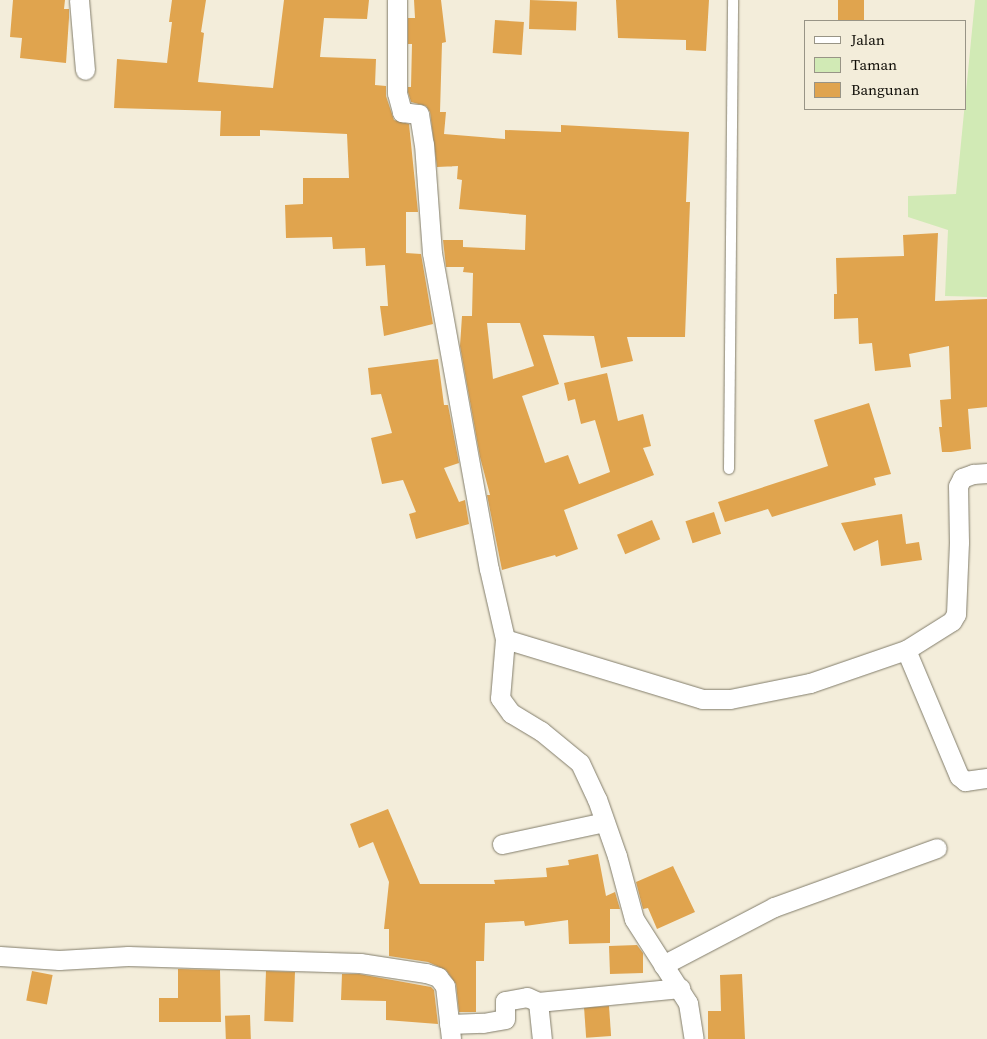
<!DOCTYPE html>
<style>
body{margin:0}
#map{position:relative;width:987px;height:1039px;overflow:hidden;background:#f3edda;font-family:"Source Serif 4",serif}
div>[style]{position:absolute}
.green>*{inset:0;background:#d1eab5}
.building>*{inset:0;background:#e0a44e;transform-origin:0 0}
.roads{filter:drop-shadow(0 0 1px #827d6b) drop-shadow(0 0 1px #827d6b)}
.lane>*{height:10px;margin:-5px;padding:0 5px;transform-origin:5px;border-radius:5px;background:#fff}
.street>*{height:19px;margin:-9.5px;padding:0 9.5px;transform-origin:9.5px;border-radius:9.5px;background:#fff}
span{translate:-50% -50%;white-space:nowrap;text-align:center;line-height:1.15;-webkit-text-stroke:4.5px #f3edda;paint-order:stroke}
.legend{position:absolute;left:804px;top:20px;width:162px;height:90px;box-sizing:border-box;background:#f3edda;border:1px solid #989486;margin:0;padding:6px 9px;list-style:none;font-size:15px;color:#100e08}
.legend li{display:flex;align-items:center;gap:10px;height:25px}
.legend b{width:25px;border:1px solid #989486}
</style>
<div id="map">
<div class="green">
<div style="clip-path:polygon(975px 0,987px 0,987px 297px,945px 296px,948px 230px,908px 217px,908px 196px,956px 194px)"></div>
</div>
<div class="building">
<div style="clip-path:polygon(13px 0,65px 0,64px 9px,69px 9px,69px 18px,66px 63px,20px 58px,22px 38px,10px 37px)"></div>
<div style="clip-path:polygon(172px 0,206px 0,201px 32px,204px 33px,198px 82px,273px 88px,284px 0,369px 0,367px 19px,324px 18px,320px 57px,376px 59px,375px 85px,386px 86px,386px 96px,394px 120px,409px 124px,418px 212px,406px 212px,406px 253px,421px 254px,433px 324px,384px 336px,380px 306px,388px 306px,385px 265px,366px 266px,365px 248px,333px 249px,332px 237px,286px 238px,285px 205px,303px 204px,303px 178px,349px 178px,347px 134px,260px 130px,260px 136px,220px 136px,221px 111px,114px 108px,117px 59px,167px 63px,172px 22px,169px 22px)"></div>
<div style="clip-path:polygon(evenodd,414px 0,441px 0,446px 42px,442px 43px,440px 112px,446px 112px,444px 134px,505px 139px,505px 130px,561px 132px,561px 125px,689px 132px,686px 202px,690px 202px,685px 337px,627px 337px,633px 361px,601px 368px,594px 336px,543px 335px,559px 384px,522px 396px,545px 463px,568px 455px,579px 484px,610px 472px,595px 420px,581px 424px,575px 399px,568px 401px,564px 383px,607px 373px,618px 421px,643px 414px,651px 446px,643px 448px,654px 475px,564px 510px,578px 549px,556px 557px,555px 555px,502px 570px,487px 495px,490px 495px,480px 457px,460px 346px,462px 316px,472px 316px,473px 273px,463px 272px,464px 267px,446px 267px,443px 240px,463px 240px,463px 247px,525px 250px,526px 215px,459px 209px,462px 180px,457px 179px,458px 166px,437px 167px,430px 112px,426px 106px,411px 102px,408px 92px,408px 87px,411px 87px,412px 44px,408px 44px,408px 18px,415px 18px,414px 0,487px 323px,520px 323px,534px 366px,493px 379px,487px 323px)"></div>
<div style="left:530px;top:0;width:47px;height:29px;rotate:2deg"></div>
<div style="clip-path:polygon(616px 0,709px 0,706px 51px,686px 50px,686px 40px,618px 38px)"></div>
<div style="left:838px;top:0;width:26px;height:21px"></div>
<div style="left:495px;top:20px;width:29px;height:33px;rotate:4deg"></div>
<div style="clip-path:polygon(938px 233px,935px 301px,987px 299px,987px 407px,968px 409px,971px 449px,951px 452px,942px 452px,939px 427px,942px 427px,940px 400px,951px 399px,949px 346px,909px 354px,911px 367px,875px 371px,872px 343px,859px 344px,858px 318px,834px 319px,834px 294px,837px 294px,836px 258px,904px 256px,903px 235px)"></div>
<div style="clip-path:polygon(438px 359px,444px 405px,448px 405px,459px 463px,444px 468px,459px 502px,465px 500px,469px 524px,416px 539px,409px 514px,416px 512px,403px 480px,382px 484px,371px 438px,392px 433px,381px 394px,371px 395px,368px 368px)"></div>
<div style="clip-path:polygon(869px 403px,891px 474px,874px 478px,876px 485px,772px 517px,768px 509px,725px 522px,718px 502px,828px 466px,814px 420px)"></div>
<div style="left:714px;top:512px;width:23px;height:30px;rotate:72deg"></div>
<div style="clip-path:polygon(902px 514px,906px 544px,919px 542px,922px 560px,881px 566px,878px 540px,854px 551px,841px 523px)"></div>
<div style="left:652px;top:520px;width:21px;height:38px;rotate:67deg"></div>
<div style="clip-path:polygon(388px 809px,420px 884px,495px 884px,494px 880px,547px 877px,546px 868px,569px 865px,568px 860px,598px 854px,606px 896px,615px 892px,620px 909px,610px 909px,610px 943px,569px 944px,568px 920px,525px 926px,524px 921px,485px 923px,484px 961px,476px 961px,476px 1012px,459px 1012px,456px 984px,446px 970px,428px 962px,389px 956px,389px 929px,384px 929px,389px 882px,373px 842px,359px 848px,350px 824px)"></div>
<div style="clip-path:polygon(673px 866px,695px 912px,657px 929px,648px 908px,643px 909px,636px 882px)"></div>
<div style="clip-path:polygon(637px 945px,643px 953px,643px 973px,610px 974px,609px 946px)"></div>
<div style="clip-path:polygon(178px 969px,220px 970px,221px 1022px,159px 1022px,159px 998px,178px 998px)"></div>
<div style="left:32px;top:971px;width:21px;height:30px;rotate:11deg"></div>
<div style="left:266px;top:971px;width:29px;height:50px;rotate:2deg"></div>
<div style="clip-path:polygon(342px 974px,359px 974px,431px 987px,434px 990px,438px 1024px,386px 1020px,386px 1001px,341px 1000px)"></div>
<div style="clip-path:polygon(742px 974px,745px 1039px,708px 1039px,708px 1011px,721px 1011px,720px 975px)"></div>
<div style="left:609px;top:1006px;width:30px;height:25px;rotate:86deg"></div>
<div style="left:250px;top:1015px;width:24px;height:25px;rotate:88deg"></div>
</div>
<div class="roads">
<div class="lane">
<div style="left:729px;top:469px;width:469px;rotate:-89.5deg"></div>
</div>
<div class="street">
<div style="left:79px;top:0;width:70px;rotate:85.1deg"></div>
<div style="left:397px;top:0;width:93px;rotate:90deg"></div>
<div style="left:397px;top:93px;width:20px;rotate:75deg"></div>
<div style="left:402px;top:112px;width:17px;rotate:7deg"></div>
<div style="left:419px;top:114px;width:30px;rotate:81deg"></div>
<div style="left:424px;top:144px;width:109px;rotate:85.8deg"></div>
<div style="left:432px;top:253px;width:321px;rotate:79.8deg"></div>
<div style="left:489px;top:569px;width:72px;rotate:77.1deg"></div>
<div style="left:505px;top:639px;width:59px;rotate:94.8deg"></div>
<div style="left:500px;top:698px;width:19px;rotate:54deg"></div>
<div style="left:511px;top:713px;width:35px;rotate:31deg"></div>
<div style="left:541px;top:731px;width:50px;rotate:39.4deg"></div>
<div style="left:580px;top:763px;width:40px;rotate:65deg"></div>
<div style="left:597px;top:799px;width:60px;rotate:70.7deg"></div>
<div style="left:617px;top:856px;width:65px;rotate:74.9deg"></div>
<div style="left:634px;top:919px;width:100px;rotate:57.3deg"></div>
<div style="left:688px;top:1003px;width:36px;rotate:81deg"></div>
<div style="left:505px;top:639px;width:206px;rotate:16.9deg"></div>
<div style="left:702px;top:699px;width:28px"></div>
<div style="left:730px;top:699px;width:82px;rotate:-11.3deg"></div>
<div style="left:810px;top:683px;width:102px;rotate:-19deg"></div>
<div style="left:906px;top:650px;width:54px;rotate:-32.2deg"></div>
<div style="left:952px;top:621px;width:8px;rotate:-60deg"></div>
<div style="left:956px;top:614px;width:72px;rotate:-87.6deg"></div>
<div style="left:959px;top:542px;width:56px;rotate:-91deg"></div>
<div style="left:958px;top:486px;width:9px;rotate:-63deg"></div>
<div style="left:962px;top:478px;width:12px;rotate:-20deg"></div>
<div style="left:973px;top:474px;width:14px;rotate:-4deg"></div>
<div style="left:906px;top:650px;width:137px;rotate:67.2deg"></div>
<div style="left:959px;top:776px;width:8px;rotate:40deg"></div>
<div style="left:965px;top:781px;width:22px;rotate:-8deg"></div>
<div style="left:502px;top:844px;width:105px;rotate:-12.1deg"></div>
<div style="left:0;top:956px;width:59px;rotate:3.9deg"></div>
<div style="left:59px;top:960px;width:69px;rotate:-3.3deg"></div>
<div style="left:128px;top:956px;width:232px;rotate:1.7deg"></div>
<div style="left:360px;top:963px;width:67px;rotate:8.6deg"></div>
<div style="left:426px;top:973px;width:13px;rotate:18deg"></div>
<div style="left:438px;top:977px;width:11px;rotate:52deg"></div>
<div style="left:445px;top:986px;width:53px;rotate:83.5deg"></div>
<div style="left:663px;top:965px;width:125px;rotate:-27.6deg"></div>
<div style="left:774px;top:907px;width:173px;rotate:-19.9deg"></div>
<div style="left:538px;top:1002px;width:37px;rotate:84deg"></div>
<div style="left:449px;top:1024px;width:34px;rotate:-2deg"></div>
<div style="left:483px;top:1023px;width:22px;rotate:-10deg"></div>
<div style="left:505px;top:1019px;width:18px;rotate:-90deg"></div>
<div style="left:505px;top:1001px;width:22px;rotate:-10deg"></div>
<div style="left:527px;top:997px;width:12px;rotate:24deg"></div>
<div style="left:538px;top:1002px;width:143px;rotate:-5.6deg"></div>
</div>
</div>
<ul class="legend">
<li><b style="height:6px;background:#fff"></b>Jalan</li>
<li><b style="height:14px;background:#d1eab5"></b>Taman</li>
<li><b style="height:14px;background:#e0a44e"></b>Bangunan</li>
</ul>
</div>
